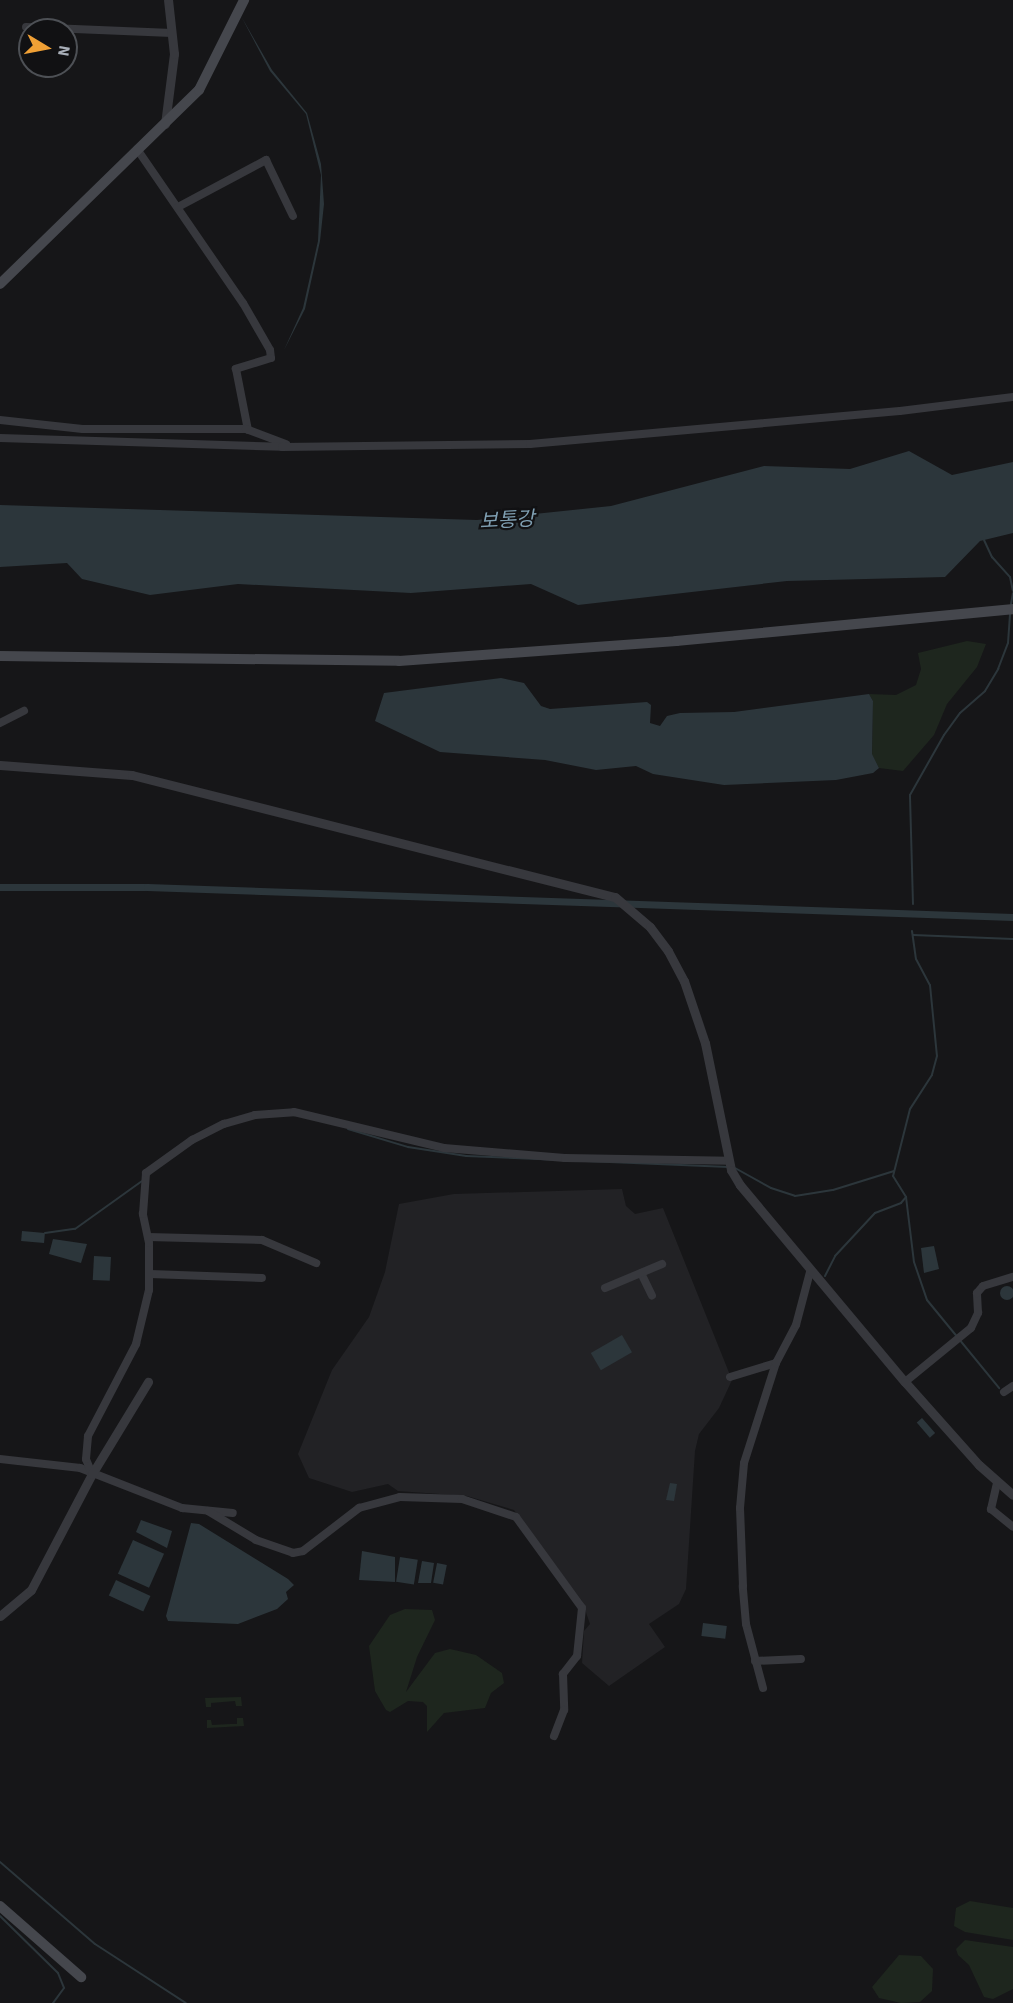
<!DOCTYPE html>
<meta charset="utf-8">
<style>
body{margin:0}
#map{position:relative;width:1013px;height:2003px;overflow:hidden;background:#161618;font-family:"Source Sans 3","Noto Sans KR",sans-serif}
div>[style]{position:absolute}
.built>*{inset:0;background:#222225}
.green>*{inset:0;background:#1e261e}
.water>*{inset:0;background:#2c363b;transform-origin:0 0}
.round{border-radius:50%}
.stream>*{height:2px;margin:-1px;padding:0 1px;transform-origin:1px;border-radius:1px;background:#2c363b}
.canal>*{height:7px;margin:-3.5px;padding:0 3.5px;transform-origin:3.5px;border-radius:3.5px;background:#2c363b}
.minor>*{height:8px;margin:-4px;padding:0 4px;transform-origin:4px;border-radius:4px;background:#37383d}
.tertiary>*{height:9px;margin:-4.5px;padding:0 4.5px;transform-origin:4.5px;border-radius:4.5px;background:#37383d}
.secondary>*{height:10px;margin:-5px;padding:0 5px;transform-origin:5px;border-radius:5px;background:#45474d}
span{translate:-50% -50%;white-space:nowrap;text-align:center;line-height:1.15;-webkit-text-stroke:4.5px #111113;paint-order:stroke}
.water-label{font-size:20px;color:#7f9fb2;font-style:italic}
.north{position:absolute;left:18px;top:18px;width:60px;height:60px;box-sizing:border-box;background:#111113;border:2px solid #4d5055;border-radius:50%;rotate:100deg;font-size:16px;font-weight:700;line-height:24px;text-align:center;color:#a8aeb8}
.north::after{content:'';display:block;margin:auto;width:21px;height:27px;background:#f0a035;clip-path:polygon(50% 0,100% 100%,50% 72%,0 100%)}
</style>
<div id="map">
<div class="built">
<div style="clip-path:polygon(622px 1189px,626px 1206px,635px 1214px,663px 1208px,732px 1380px,719px 1408px,699px 1434px,695px 1451px,686px 1589px,679px 1604px,649px 1624px,665px 1647px,609px 1686px,582px 1663px,584px 1631px,590px 1624px,582px 1601px,514px 1510px,467px 1496px,398px 1491px,388px 1484px,352px 1492px,309px 1478px,298px 1454px,332px 1370px,369px 1317px,385px 1272px,399px 1204px,454px 1194px)"></div>
</div>
<div class="green">
<div style="clip-path:polygon(967px 641px,986px 644px,977px 667px,947px 704px,934px 735px,903px 771px,879px 768px,872px 755px,873px 701px,869px 694px,896px 695px,916px 685px,921px 669px,918px 653px)"></div>
<div style="clip-path:polygon(405px 1609px,432px 1610px,435px 1620px,417px 1657px,406px 1692px,435px 1653px,450px 1649px,476px 1655px,502px 1673px,504px 1683px,491px 1693px,485px 1708px,444px 1713px,427px 1732px,427px 1706px,423px 1702px,408px 1701px,390px 1712px,386px 1710px,375px 1691px,369px 1646px,390px 1615px)"></div>
<div style="clip-path:polygon(241px 1697px,242px 1706px,236px 1706px,235px 1701px,211px 1703px,211px 1707px,206px 1707px,205px 1698px)"></div>
<div style="clip-path:polygon(237px 1718px,243px 1718px,244px 1726px,207px 1728px,207px 1720px,211px 1720px,212px 1725px,231px 1724px,237px 1724px)"></div>
<div style="clip-path:polygon(970px 1901px,1013px 1908px,1013px 1940px,965px 1932px,954px 1926px,956px 1908px)"></div>
<div style="clip-path:polygon(965px 1940px,1013px 1947px,1013px 1989px,993px 1999px,984px 1997px,969px 1965px,958px 1955px,956px 1949px)"></div>
<div style="clip-path:polygon(899px 1955px,921px 1956px,933px 1969px,932px 1991px,920px 2002px,901px 2003px,879px 1998px,872px 1987px)"></div>
</div>
<div class="water">
<div style="clip-path:polygon(241px 16px,272px 70px,307px 113px,321px 164px,324px 204px,320px 241px,305px 309px,284px 350px,303px 308px,318px 241px,321px 175px,306px 114px,270px 71px)"></div>
<div style="clip-path:polygon(909px 451px,952px 475px,1013px 462px,1013px 533px,980px 541px,945px 577px,787px 581px,578px 605px,531px 584px,411px 593px,238px 584px,150px 595px,82px 579px,67px 563px,0 567px,0 505px,477px 520px,611px 506px,764px 466px,850px 469px)"></div>
<div style="clip-path:polygon(501px 678px,524px 683px,541px 706px,550px 709px,647px 702px,651px 705px,650px 723px,660px 726px,667px 716px,680px 713px,734px 712px,869px 694px,873px 701px,872px 754px,879px 768px,873px 773px,836px 780px,724px 785px,653px 774px,636px 766px,596px 770px,545px 760px,440px 752px,375px 721px,384px 693px)"></div>
<div style="left:22px;top:1231px;width:23px;height:10px;rotate:5deg"></div>
<div style="clip-path:polygon(53px 1239px,87px 1244px,81px 1263px,49px 1254px)"></div>
<div style="clip-path:polygon(934px 1246px,939px 1269px,924px 1273px,921px 1248px)"></div>
<div style="left:94px;top:1256px;width:17px;height:24px;rotate:3deg"></div>
<div class="round" style="left:1000px;top:1286px;width:14px;height:14px"></div>
<div style="left:622px;top:1335px;width:20px;height:36px;rotate:60deg"></div>
<div style="left:922px;top:1418px;width:20px;height:7px;rotate:49deg"></div>
<div style="clip-path:polygon(670px 1483px,677px 1484px,674px 1501px,666px 1500px)"></div>
<div style="clip-path:polygon(141px 1520px,172px 1531px,167px 1548px,136px 1532px)"></div>
<div style="clip-path:polygon(191px 1523px,199px 1524px,288px 1579px,294px 1585px,286px 1592px,288px 1599px,277px 1609px,238px 1624px,168px 1621px,166px 1616px)"></div>
<div style="left:133px;top:1540px;width:34px;height:37px;rotate:24deg"></div>
<div style="clip-path:polygon(362px 1551px,395px 1557px,395px 1582px,359px 1580px)"></div>
<div style="left:400px;top:1557px;width:18px;height:25px;rotate:9deg"></div>
<div style="clip-path:polygon(422px 1561px,434px 1563px,431px 1583px,418px 1583px)"></div>
<div style="left:437px;top:1563px;width:10px;height:20px;rotate:11deg"></div>
<div style="left:116px;top:1580px;width:38px;height:17px;rotate:25deg"></div>
<div style="left:703px;top:1623px;width:24px;height:13px;rotate:7deg"></div>
</div>
<div class="stream">
<div style="left:984px;top:540px;width:19px;rotate:65deg"></div>
<div style="left:992px;top:557px;width:27px;rotate:48deg"></div>
<div style="left:1010px;top:577px;width:14px;rotate:78deg"></div>
<div style="left:1011px;top:604px;width:11px;rotate:-80deg"></div>
<div style="left:913px;top:904px;width:109px;rotate:-91.6deg"></div>
<div style="left:910px;top:795px;width:69px;rotate:-60.5deg"></div>
<div style="left:944px;top:735px;width:27px;rotate:-54deg"></div>
<div style="left:960px;top:713px;width:33px;rotate:-41deg"></div>
<div style="left:985px;top:691px;width:26px;rotate:-59deg"></div>
<div style="left:998px;top:669px;width:28px;rotate:-69deg"></div>
<div style="left:1008px;top:643px;width:30px;rotate:-86deg"></div>
<div style="left:912px;top:931px;width:28px;rotate:82deg"></div>
<div style="left:916px;top:959px;width:30px;rotate:62deg"></div>
<div style="left:930px;top:985px;width:71px;rotate:84.4deg"></div>
<div style="left:937px;top:1056px;width:20px;rotate:105deg"></div>
<div style="left:932px;top:1075px;width:40px;rotate:122.9deg"></div>
<div style="left:910px;top:1109px;width:69px;rotate:104.2deg"></div>
<div style="left:893px;top:1176px;width:25px;rotate:58deg"></div>
<div style="left:906px;top:1197px;width:65px;rotate:83deg"></div>
<div style="left:914px;top:1262px;width:40px;rotate:71.1deg"></div>
<div style="left:927px;top:1300px;width:114px;rotate:50.7deg"></div>
<div style="left:913px;top:935px;width:100px;rotate:2.3deg"></div>
<div style="left:348px;top:1129px;width:63px;rotate:16.7deg"></div>
<div style="left:408px;top:1147px;width:59px;rotate:8.8deg"></div>
<div style="left:466px;top:1156px;width:263px;rotate:2.4deg"></div>
<div style="left:735px;top:1168px;width:41px;rotate:29.1deg"></div>
<div style="left:771px;top:1188px;width:25px;rotate:18deg"></div>
<div style="left:795px;top:1196px;width:38px;rotate:-9deg"></div>
<div style="left:833px;top:1190px;width:64px;rotate:-17.3deg"></div>
<div style="left:45px;top:1233px;width:30px;rotate:-8deg"></div>
<div style="left:75px;top:1229px;width:82px;rotate:-35.6deg"></div>
<div style="left:825px;top:1276px;width:22px;rotate:-63deg"></div>
<div style="left:835px;top:1256px;width:59px;rotate:-47.1deg"></div>
<div style="left:875px;top:1213px;width:28px;rotate:-21deg"></div>
<div style="left:901px;top:1203px;width:8px;rotate:-50deg"></div>
<div style="left:0;top:1862px;width:125px;rotate:40.8deg"></div>
<div style="left:95px;top:1944px;width:108px;rotate:33deg"></div>
<div style="left:0;top:1916px;width:81px;rotate:44.5deg"></div>
<div style="left:58px;top:1973px;width:16px;rotate:68deg"></div>
<div style="left:64px;top:1988px;width:19px;rotate:126deg"></div>
</div>
<div class="canal">
<div style="left:0;top:887px;width:147px"></div>
<div style="left:147px;top:887px;width:867px;rotate:1.98deg"></div>
</div>
<div class="minor">
<div style="left:26px;top:27px;width:146px;rotate:2.4deg"></div>
<div style="left:137px;top:149px;width:187px;rotate:55.5deg"></div>
<div style="left:243px;top:303px;width:54px;rotate:60.1deg"></div>
<div style="left:270px;top:350px;width:8px;rotate:83deg"></div>
<div style="left:271px;top:358px;width:37px;rotate:163deg"></div>
<div style="left:236px;top:369px;width:62px;rotate:78.9deg"></div>
<div style="left:178px;top:207px;width:100px;rotate:-28.1deg"></div>
<div style="left:266px;top:160px;width:62px;rotate:64.3deg"></div>
<div style="left:0;top:420px;width:83px;rotate:6.2deg"></div>
<div style="left:83px;top:429px;width:163px"></div>
<div style="left:246px;top:429px;width:43px;rotate:20.6deg"></div>
<div style="left:0;top:438px;width:282px;rotate:1.8deg"></div>
<div style="left:282px;top:447px;width:248px;rotate:-0.7deg"></div>
<div style="left:530px;top:444px;width:371px;rotate:-5.1deg"></div>
<div style="left:900px;top:411px;width:114px;rotate:-7.1deg"></div>
<div style="left:0;top:723px;width:27px;rotate:-27deg"></div>
<div style="left:148px;top:1237px;width:114px;rotate:1.5deg"></div>
<div style="left:262px;top:1240px;width:59px;rotate:23.1deg"></div>
<div style="left:641px;top:1273px;width:25px;rotate:64deg"></div>
<div style="left:150px;top:1274px;width:112px;rotate:2deg"></div>
<div style="left:605px;top:1288px;width:62px;rotate:-22.8deg"></div>
<div style="left:730px;top:1377px;width:48px;rotate:-16.9deg"></div>
<div style="left:905px;top:1382px;width:85px;rotate:-39.3deg"></div>
<div style="left:971px;top:1328px;width:17px;rotate:-65deg"></div>
<div style="left:978px;top:1313px;width:20px;rotate:-93deg"></div>
<div style="left:977px;top:1293px;width:9px;rotate:-49deg"></div>
<div style="left:983px;top:1286px;width:31px;rotate:-17deg"></div>
<div style="left:1004px;top:1392px;width:11px;rotate:-34deg"></div>
<div style="left:0;top:1459px;width:81px;rotate:6.4deg"></div>
<div style="left:80px;top:1468px;width:110px;rotate:21.4deg"></div>
<div style="left:182px;top:1508px;width:51px;rotate:5.6deg"></div>
<div style="left:92px;top:1474px;width:16px;rotate:-112deg"></div>
<div style="left:86px;top:1459px;width:23px;rotate:-85deg"></div>
<div style="left:88px;top:1436px;width:104px;rotate:-62.4deg"></div>
<div style="left:136px;top:1344px;width:56px;rotate:-76.5deg"></div>
<div style="left:149px;top:1290px;width:47px;rotate:-90deg"></div>
<div style="left:149px;top:1243px;width:30px;rotate:-102deg"></div>
<div style="left:143px;top:1214px;width:41px;rotate:-85.8deg"></div>
<div style="left:146px;top:1173px;width:57px;rotate:-35.7deg"></div>
<div style="left:192px;top:1140px;width:36px;rotate:-27deg"></div>
<div style="left:224px;top:1124px;width:32px;rotate:-16deg"></div>
<div style="left:255px;top:1115px;width:39px;rotate:-4deg"></div>
<div style="left:294px;top:1112px;width:154px;rotate:13.5deg"></div>
<div style="left:444px;top:1148px;width:121px;rotate:4.7deg"></div>
<div style="left:565px;top:1158px;width:164px;rotate:1deg"></div>
<div style="left:997px;top:1483px;width:27px;rotate:103deg"></div>
<div style="left:991px;top:1509px;width:28px;rotate:39deg"></div>
<div style="left:208px;top:1511px;width:56px;rotate:31.1deg"></div>
<div style="left:256px;top:1540px;width:39px;rotate:19deg"></div>
<div style="left:293px;top:1553px;width:10px;rotate:-11deg"></div>
<div style="left:303px;top:1551px;width:71px;rotate:-37.5deg"></div>
<div style="left:359px;top:1508px;width:42px;rotate:-15deg"></div>
<div style="left:400px;top:1497px;width:62px;rotate:1.8deg"></div>
<div style="left:462px;top:1499px;width:57px;rotate:18.4deg"></div>
<div style="left:516px;top:1517px;width:112px;rotate:54deg"></div>
<div style="left:582px;top:1608px;width:48px;rotate:95.9deg"></div>
<div style="left:577px;top:1656px;width:23px;rotate:128deg"></div>
<div style="left:563px;top:1674px;width:36px;rotate:88deg"></div>
<div style="left:564px;top:1710px;width:28px;rotate:111deg"></div>
<div style="left:755px;top:1661px;width:46px;rotate:-2.5deg"></div>
<div style="left:763px;top:1688px;width:66px;rotate:-104.9deg"></div>
<div style="left:746px;top:1624px;width:38px;rotate:-95deg"></div>
<div style="left:743px;top:1586px;width:78px;rotate:-92.2deg"></div>
<div style="left:740px;top:1508px;width:45px;rotate:-84.9deg"></div>
<div style="left:744px;top:1463px;width:105px;rotate:-72.3deg"></div>
<div style="left:776px;top:1363px;width:43px;rotate:-62.2deg"></div>
<div style="left:796px;top:1325px;width:55px;rotate:-75.2deg"></div>
</div>
<div class="tertiary">
<div style="left:165px;top:124px;width:71px;rotate:-82.7deg"></div>
<div style="left:174px;top:54px;width:54px;rotate:-96.3deg"></div>
<div style="left:0;top:765px;width:132px;rotate:4.3deg"></div>
<div style="left:132px;top:775px;width:498px;rotate:14.2deg"></div>
<div style="left:615px;top:897px;width:46px;rotate:40.6deg"></div>
<div style="left:650px;top:927px;width:30px;rotate:53deg"></div>
<div style="left:668px;top:951px;width:34px;rotate:62deg"></div>
<div style="left:684px;top:981px;width:65px;rotate:71.3deg"></div>
<div style="left:705px;top:1043px;width:130px;rotate:78.4deg"></div>
<div style="left:731px;top:1170px;width:17px;rotate:59deg"></div>
<div style="left:740px;top:1185px;width:257px;rotate:50.1deg"></div>
<div style="left:905px;top:1382px;width:111px;rotate:48.3deg"></div>
<div style="left:979px;top:1465px;width:45px;rotate:41.4deg"></div>
<div style="left:0;top:1616px;width:40px;rotate:-40deg"></div>
<div style="left:31px;top:1590px;width:131px;rotate:-62.3deg"></div>
<div style="left:92px;top:1474px;width:108px;rotate:-58.7deg"></div>
</div>
<div class="secondary">
<div style="left:0;top:284px;width:278px;rotate:-44.3deg"></div>
<div style="left:199px;top:90px;width:101px;rotate:-63.4deg"></div>
<div style="left:0;top:656px;width:399px;rotate:0.7deg"></div>
<div style="left:399px;top:661px;width:278px;rotate:-4.1deg"></div>
<div style="left:676px;top:641px;width:339px;rotate:-5.4deg"></div>
<div style="left:0;top:1906px;width:108px;rotate:41.2deg"></div>
</div>
<div class="water-label">
<span style="left:507px;top:521px;rotate:-3deg">보통강</span>
</div>
<div class="north">N</div>
</div>
